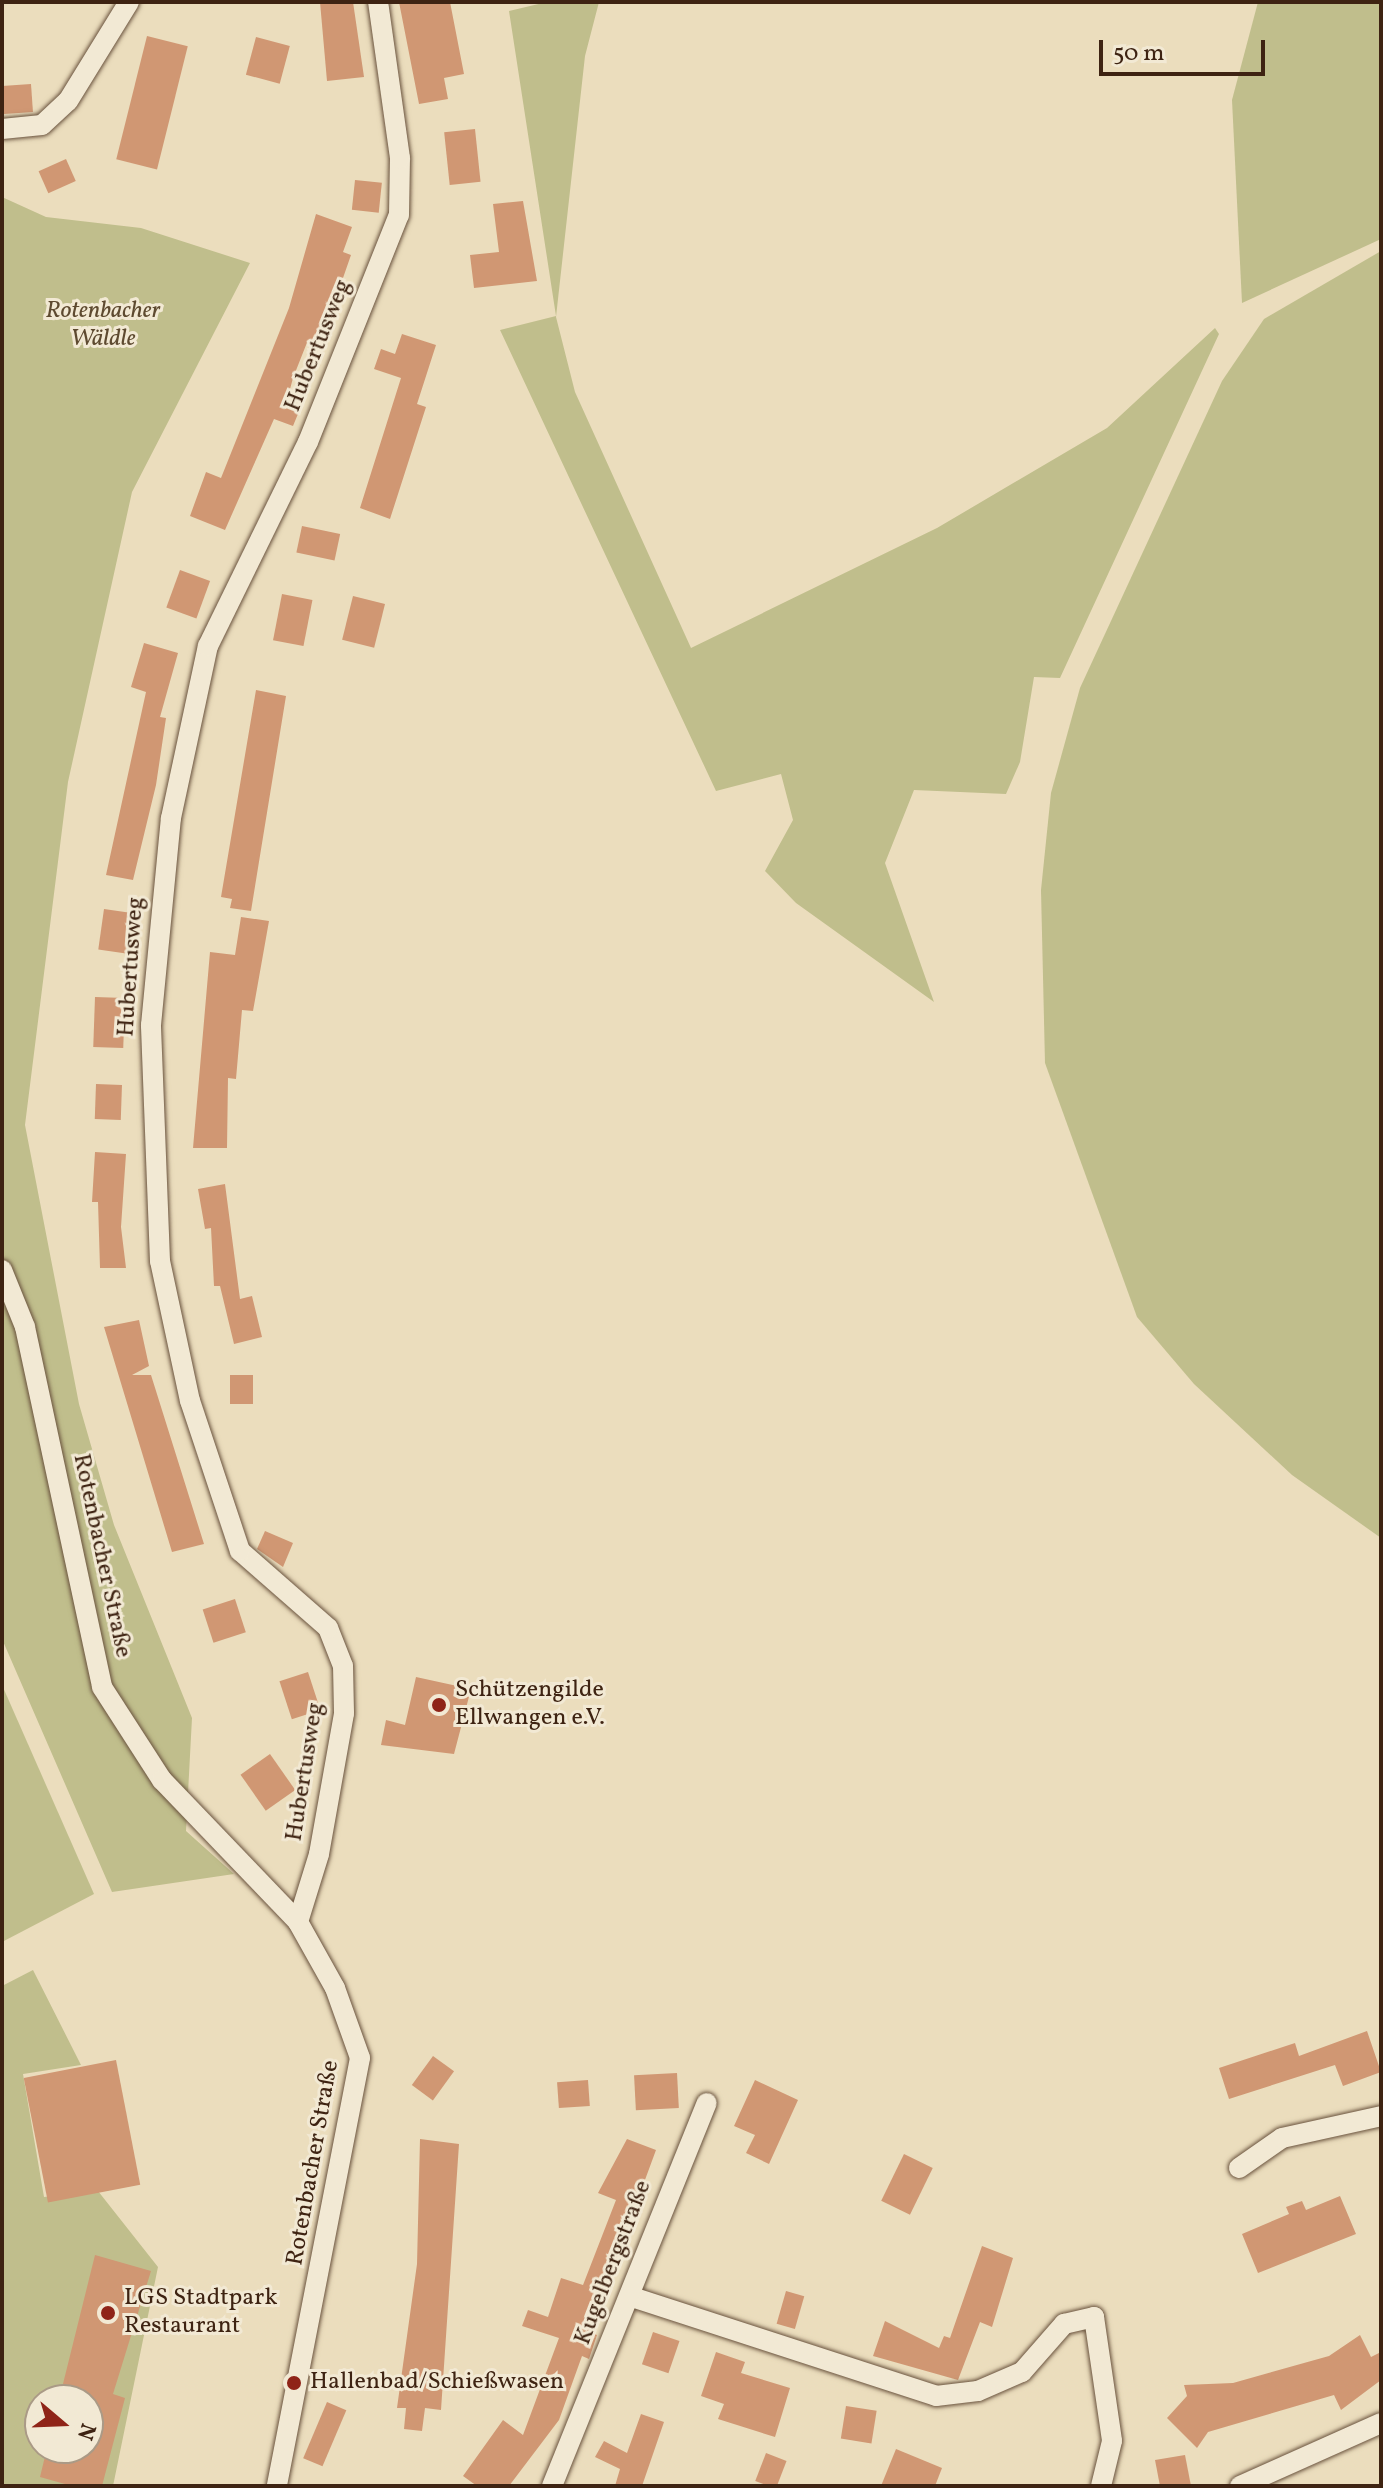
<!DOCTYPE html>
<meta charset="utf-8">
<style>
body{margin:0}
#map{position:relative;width:1383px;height:2488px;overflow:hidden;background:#ebddbd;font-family:Vollkorn,serif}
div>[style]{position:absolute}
.green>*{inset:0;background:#c0be8c}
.building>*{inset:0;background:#d09773;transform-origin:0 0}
.roads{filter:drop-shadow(0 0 2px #69523d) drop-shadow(0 0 2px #69523d)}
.street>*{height:20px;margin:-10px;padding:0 10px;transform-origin:10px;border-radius:10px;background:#f2e9d4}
.dots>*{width:22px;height:22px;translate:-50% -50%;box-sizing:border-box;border:4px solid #f2e9d4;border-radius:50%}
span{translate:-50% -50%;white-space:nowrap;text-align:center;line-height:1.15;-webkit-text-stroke:6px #f2e9d4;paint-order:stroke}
.park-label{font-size:24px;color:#5e4a30;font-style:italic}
.street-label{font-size:24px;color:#3e2312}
.poi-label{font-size:24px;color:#3e2312}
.left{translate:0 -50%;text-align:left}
.frame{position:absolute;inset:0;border:4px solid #3e2312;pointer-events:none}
.north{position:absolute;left:24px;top:2384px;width:80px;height:80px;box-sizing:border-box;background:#f2e9d4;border:2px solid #aa9a86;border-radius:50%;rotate:109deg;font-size:22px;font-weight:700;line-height:32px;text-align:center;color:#3e2312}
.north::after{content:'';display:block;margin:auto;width:28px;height:36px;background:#8f2418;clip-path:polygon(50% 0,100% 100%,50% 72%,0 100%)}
.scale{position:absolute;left:1099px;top:40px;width:166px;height:36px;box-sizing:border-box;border:4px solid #3e2312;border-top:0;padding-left:10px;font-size:24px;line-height:28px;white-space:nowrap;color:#3e2312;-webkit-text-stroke:6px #f2e9d4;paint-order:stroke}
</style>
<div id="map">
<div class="green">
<div style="clip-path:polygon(547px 2px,599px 2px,585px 56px,556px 317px,575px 392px,691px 648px,937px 528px,1107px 428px,1215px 328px,1219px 334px,1060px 678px,1034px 677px,1020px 762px,1006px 794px,914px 790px,885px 863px,934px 1002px,796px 903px,765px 871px,793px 820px,781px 774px,716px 791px,500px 330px,556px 316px,509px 11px)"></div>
<div style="clip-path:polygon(1258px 2px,1381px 2px,1381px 239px,1242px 303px,1232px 100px)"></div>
<div style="clip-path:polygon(2px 197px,46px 217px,141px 228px,250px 263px,132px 492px,68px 782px,25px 1125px,79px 1404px,114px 1525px,192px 1718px,186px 1831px,234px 1874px,112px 1892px,2px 1639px)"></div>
<div style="clip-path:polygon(1381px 251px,1381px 1538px,1292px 1475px,1194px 1384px,1137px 1317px,1045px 1063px,1041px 890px,1051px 793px,1080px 688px,1222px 381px,1264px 319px)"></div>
<div style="clip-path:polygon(2px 1685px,94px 1894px,2px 1942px)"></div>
<div style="clip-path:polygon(evenodd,33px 1970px,81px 2065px,23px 2074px,44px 2197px,98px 2191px,158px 2267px,113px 2486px,2px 2486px,2px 1986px,33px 1970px,40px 2400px,88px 2400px,88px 2448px,40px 2448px,40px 2400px)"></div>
</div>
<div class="building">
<div style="clip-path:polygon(320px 2px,353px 2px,364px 77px,327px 81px)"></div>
<div style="clip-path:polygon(399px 2px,450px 2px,464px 74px,444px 78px,448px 99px,419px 104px)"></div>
<div style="left:147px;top:36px;width:42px;height:127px;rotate:14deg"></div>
<div style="left:256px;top:37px;width:35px;height:39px;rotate:15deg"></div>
<div style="left:31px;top:84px;width:28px;height:29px;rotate:86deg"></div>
<div style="left:475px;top:129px;width:53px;height:31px;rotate:84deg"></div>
<div style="left:66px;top:159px;width:24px;height:30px;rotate:66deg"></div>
<div style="left:355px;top:180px;width:27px;height:30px;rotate:6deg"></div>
<div style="clip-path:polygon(523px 201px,537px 281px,474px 288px,470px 255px,499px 252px,493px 204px)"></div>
<div style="clip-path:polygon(316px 214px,352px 227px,343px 252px,351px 255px,320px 344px,308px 340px,293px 378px,286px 404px,300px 409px,293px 426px,274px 419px,225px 530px,190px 516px,206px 472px,221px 478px,289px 308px)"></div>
<div style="clip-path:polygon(402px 334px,436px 345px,417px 404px,426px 407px,390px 519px,360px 508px,401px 378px,374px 369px,381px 349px,395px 354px)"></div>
<div style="left:302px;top:526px;width:39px;height:27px;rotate:12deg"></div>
<div style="left:180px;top:570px;width:32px;height:40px;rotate:20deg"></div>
<div style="left:282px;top:594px;width:31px;height:47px;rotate:11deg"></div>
<div style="left:353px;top:596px;width:33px;height:45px;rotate:14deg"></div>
<div style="clip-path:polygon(144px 643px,178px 653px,160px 717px,166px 718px,156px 785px,133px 880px,106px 875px,146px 692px,131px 687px)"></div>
<div style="clip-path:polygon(256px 690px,286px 696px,251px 911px,230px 908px,232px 899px,221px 897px)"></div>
<div style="left:104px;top:909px;width:28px;height:41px;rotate:8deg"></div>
<div style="clip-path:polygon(241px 917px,269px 921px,253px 1011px,242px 1010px,236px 1079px,228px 1078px,227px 1148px,193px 1148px,210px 952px,235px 955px)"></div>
<div style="left:95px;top:997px;width:30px;height:50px;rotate:2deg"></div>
<div style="left:96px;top:1084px;width:26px;height:35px;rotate:2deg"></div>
<div style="clip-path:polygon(95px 1152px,126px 1154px,121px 1227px,126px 1268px,100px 1268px,98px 1202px,92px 1202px)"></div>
<div style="clip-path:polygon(225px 1184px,240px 1299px,252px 1296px,262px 1337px,234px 1344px,220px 1286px,214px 1286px,211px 1228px,205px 1229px,198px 1189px)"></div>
<div style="clip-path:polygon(139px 1320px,149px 1366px,132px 1375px,151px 1375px,204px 1544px,172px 1552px,104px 1327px)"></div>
<div style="left:230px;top:1375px;width:23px;height:29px"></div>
<div style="clip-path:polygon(265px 1531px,293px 1543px,283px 1567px,257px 1549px)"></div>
<div style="left:235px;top:1599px;width:35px;height:34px;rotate:72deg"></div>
<div style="left:308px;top:1672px;width:40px;height:30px;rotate:72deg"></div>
<div style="clip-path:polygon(416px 1677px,471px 1689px,454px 1754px,381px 1745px,386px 1720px,405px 1725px)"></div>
<div style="left:270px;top:1754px;width:44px;height:36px;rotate:55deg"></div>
<div style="clip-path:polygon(1367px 2031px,1381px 2072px,1343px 2086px,1335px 2065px,1229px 2099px,1219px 2068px,1295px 2043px,1299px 2056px)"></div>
<div style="left:433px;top:2056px;width:26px;height:36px;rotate:36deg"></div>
<div style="left:116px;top:2060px;width:127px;height:94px;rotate:79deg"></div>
<div style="left:677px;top:2073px;width:35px;height:43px;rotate:87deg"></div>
<div style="left:588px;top:2080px;width:26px;height:31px;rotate:86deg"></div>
<div style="clip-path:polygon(755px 2080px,798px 2100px,769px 2164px,746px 2153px,755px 2135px,734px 2126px)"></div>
<div style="clip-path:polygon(420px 2139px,459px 2144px,441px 2410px,425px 2408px,422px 2431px,404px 2429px,406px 2408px,397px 2408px,417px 2264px)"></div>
<div style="clip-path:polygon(627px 2139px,656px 2150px,589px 2332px,597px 2335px,589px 2359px,582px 2356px,559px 2420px,509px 2486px,477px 2486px,463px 2476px,503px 2420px,523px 2435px,559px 2338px,522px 2326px,528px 2310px,548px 2317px,561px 2278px,583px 2285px,616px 2200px,598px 2193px)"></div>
<div style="left:904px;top:2154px;width:32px;height:52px;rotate:26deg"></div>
<div style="clip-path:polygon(1340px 2196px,1356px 2234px,1258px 2273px,1242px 2234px,1289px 2214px,1286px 2207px,1302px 2201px,1306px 2210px)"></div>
<div style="clip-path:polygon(982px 2246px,1013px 2258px,992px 2327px,980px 2322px,958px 2380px,873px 2356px,885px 2321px,939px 2348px,944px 2336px,950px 2338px)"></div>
<div style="clip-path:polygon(95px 2255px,151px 2271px,113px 2394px,125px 2398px,102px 2486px,72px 2486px,40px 2477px,47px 2448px,88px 2448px,88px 2400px,59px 2400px)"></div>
<div style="left:786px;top:2291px;width:19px;height:34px;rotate:16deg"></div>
<div style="left:653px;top:2332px;width:28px;height:34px;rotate:19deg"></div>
<div style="clip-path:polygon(1360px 2335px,1371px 2357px,1381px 2352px,1381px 2380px,1341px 2410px,1334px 2395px,1208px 2432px,1197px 2448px,1167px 2418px,1187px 2396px,1184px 2385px,1233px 2383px,1329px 2356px)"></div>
<div style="clip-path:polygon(716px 2352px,745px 2362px,741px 2373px,790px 2388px,775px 2437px,718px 2419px,724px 2404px,701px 2396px)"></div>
<div style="left:327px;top:2402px;width:21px;height:61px;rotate:23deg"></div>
<div style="left:846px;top:2406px;width:31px;height:33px;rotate:9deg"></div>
<div style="clip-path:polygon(641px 2414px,664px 2422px,642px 2486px,615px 2486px,620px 2469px,595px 2457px,604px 2441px,627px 2453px)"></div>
<div style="clip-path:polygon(896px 2449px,942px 2468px,935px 2486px,881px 2486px)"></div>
<div style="left:766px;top:2453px;width:22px;height:30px;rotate:21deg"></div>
<div style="clip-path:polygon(1185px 2455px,1191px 2486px,1160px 2486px,1155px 2460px)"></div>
</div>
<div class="roads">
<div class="street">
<div style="left:2px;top:129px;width:40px;rotate:-5.7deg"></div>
<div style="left:42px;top:125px;width:35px;rotate:-43deg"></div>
<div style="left:68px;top:101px;width:116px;rotate:-58.4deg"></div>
<div style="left:2px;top:1270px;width:61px;rotate:68deg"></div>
<div style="left:25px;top:1327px;width:368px;rotate:77.9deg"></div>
<div style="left:102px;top:1687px;width:111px;rotate:57.2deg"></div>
<div style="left:162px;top:1780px;width:197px;rotate:46.2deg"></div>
<div style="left:298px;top:1922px;width:76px;rotate:60.7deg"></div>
<div style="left:335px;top:1988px;width:74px;rotate:70.3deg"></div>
<div style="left:360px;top:2058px;width:436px;rotate:101deg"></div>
<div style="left:298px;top:1922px;width:71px;rotate:-72.8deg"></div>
<div style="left:319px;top:1854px;width:143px;rotate:-79.9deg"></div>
<div style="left:344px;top:1713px;width:47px;rotate:-91.2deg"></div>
<div style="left:343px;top:1666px;width:41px;rotate:-111.5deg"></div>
<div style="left:328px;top:1628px;width:117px;rotate:-138.8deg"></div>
<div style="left:240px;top:1551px;width:158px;rotate:-108.4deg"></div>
<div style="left:190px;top:1401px;width:143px;rotate:-102.1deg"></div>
<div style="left:160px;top:1261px;width:236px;rotate:-92.2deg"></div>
<div style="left:151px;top:1025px;width:208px;rotate:-84.5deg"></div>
<div style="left:171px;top:818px;width:176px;rotate:-77.9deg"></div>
<div style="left:208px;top:646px;width:227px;rotate:-63.9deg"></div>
<div style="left:308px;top:442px;width:245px;rotate:-68.2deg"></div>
<div style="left:399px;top:215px;width:57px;rotate:-89deg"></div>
<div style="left:400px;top:158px;width:158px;rotate:-98deg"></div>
<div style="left:1239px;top:2168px;width:52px;rotate:-34.9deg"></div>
<div style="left:1282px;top:2138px;width:101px;rotate:-12.5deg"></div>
<div style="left:632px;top:2297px;width:320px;rotate:18deg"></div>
<div style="left:936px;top:2396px;width:42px;rotate:-6.8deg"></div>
<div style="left:978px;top:2391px;width:48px;rotate:-23.4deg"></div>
<div style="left:1022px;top:2372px;width:64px;rotate:-48.8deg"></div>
<div style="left:1064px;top:2324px;width:31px;rotate:-13deg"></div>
<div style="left:1094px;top:2317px;width:125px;rotate:81.7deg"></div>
<div style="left:1112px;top:2441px;width:46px;rotate:103.7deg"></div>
<div style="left:552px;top:2486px;width:413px;rotate:-68deg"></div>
<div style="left:1240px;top:2486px;width:154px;rotate:-24.1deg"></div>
</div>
</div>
<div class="dots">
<div style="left:439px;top:1705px;background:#8f2418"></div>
<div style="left:108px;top:2313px;background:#8f2418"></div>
<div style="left:294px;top:2383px;background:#8f2418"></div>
</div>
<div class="park-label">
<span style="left:103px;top:326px">Rotenbacher<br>Wäldle</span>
</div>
<div class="street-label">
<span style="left:319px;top:346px;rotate:-68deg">Hubertusweg</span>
<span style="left:132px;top:967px;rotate:-86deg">Hubertusweg</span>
<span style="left:101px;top:1556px;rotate:78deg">Rotenbacher Straße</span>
<span style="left:306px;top:1772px;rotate:-81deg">Hubertusweg</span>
<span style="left:314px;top:2163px;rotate:-80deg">Rotenbacher Straße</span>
<span style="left:614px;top:2263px;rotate:-69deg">Kugelbergstraße</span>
</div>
<div class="poi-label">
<span class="left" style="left:455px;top:1705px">Schützengilde<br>Ellwangen e.V.</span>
<span class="left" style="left:124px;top:2313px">LGS Stadtpark<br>Restaurant</span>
<span class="left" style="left:310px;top:2383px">Hallenbad/Schießwasen</span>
</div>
<div class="frame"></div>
<div class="north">N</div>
<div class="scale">50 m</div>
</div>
